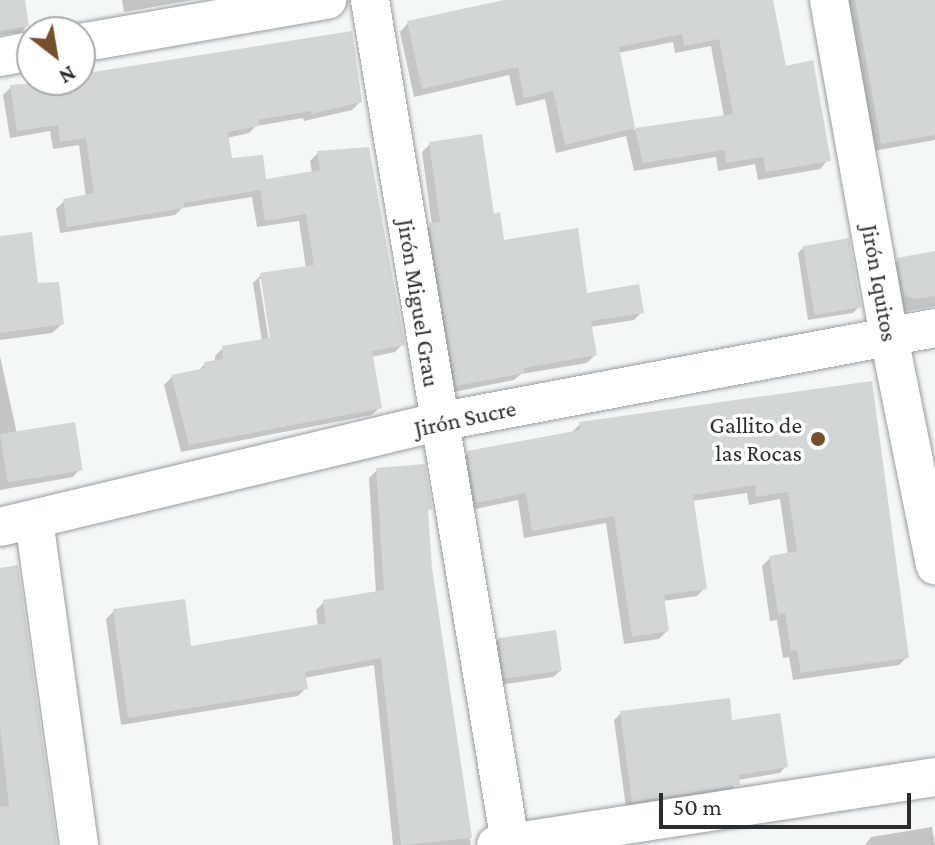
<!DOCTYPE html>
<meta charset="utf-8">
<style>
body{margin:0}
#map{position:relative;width:935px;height:845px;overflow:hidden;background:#f4f7f8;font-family:"Crimson Pro",serif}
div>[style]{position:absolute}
.shadow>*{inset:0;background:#0003}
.building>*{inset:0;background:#d2d6d7;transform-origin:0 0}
.roads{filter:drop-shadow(0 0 2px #999d9e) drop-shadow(0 0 2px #999d9e)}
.minor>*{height:38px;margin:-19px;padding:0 19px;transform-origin:19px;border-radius:19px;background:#fff}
.dots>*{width:22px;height:22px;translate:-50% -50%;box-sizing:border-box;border:4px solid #fff;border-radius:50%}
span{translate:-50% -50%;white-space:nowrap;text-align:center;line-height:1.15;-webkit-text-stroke:7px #fff;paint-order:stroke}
.street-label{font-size:24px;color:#2c2d2e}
.poi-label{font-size:24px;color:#2c2d2e}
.right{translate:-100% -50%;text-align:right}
.north{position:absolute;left:16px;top:16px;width:80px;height:80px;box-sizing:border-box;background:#fff;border:2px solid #ababab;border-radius:50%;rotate:149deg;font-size:22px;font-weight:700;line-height:32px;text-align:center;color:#2c2d2e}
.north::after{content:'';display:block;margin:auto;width:28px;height:36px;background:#75502b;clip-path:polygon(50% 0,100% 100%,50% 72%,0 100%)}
.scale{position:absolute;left:659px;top:793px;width:252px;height:36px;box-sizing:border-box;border:4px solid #2c2d2e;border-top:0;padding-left:10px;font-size:24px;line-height:28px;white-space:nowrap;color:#2c2d2e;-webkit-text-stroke:6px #fff;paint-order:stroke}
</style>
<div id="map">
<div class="shadow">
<div style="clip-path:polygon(0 0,23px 0,27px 26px,21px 32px,0 35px)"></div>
<div style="clip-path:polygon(122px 0,193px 0,124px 12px)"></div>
<div style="clip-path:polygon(evenodd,517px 0,771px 0,785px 69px,828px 160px,820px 169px,758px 180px,755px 164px,718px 171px,716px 157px,634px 171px,626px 136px,556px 153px,545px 99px,516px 106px,509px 75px,414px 97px,400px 32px,408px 23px,517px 0,673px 42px,675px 53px,711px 46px,724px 117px,634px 130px,618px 53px,673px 42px)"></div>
<div style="clip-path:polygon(847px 0,935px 0,935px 140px,873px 151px)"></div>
<div style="clip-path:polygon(evenodd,80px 76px,360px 102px,352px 110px,304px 121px,303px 118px,256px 126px,249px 133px,227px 138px,230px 160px,265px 181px,312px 173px,310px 161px,318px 153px,403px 344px,395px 352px,371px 357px,380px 407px,372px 415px,181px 452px,164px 385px,172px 377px,198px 371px,205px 364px,215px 362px,215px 356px,223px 348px,262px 341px,253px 283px,261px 275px,306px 268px,299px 221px,257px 227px,252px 197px,182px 208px,175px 215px,60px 233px,56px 209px,64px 201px,86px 197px,79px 145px,53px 149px,50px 131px,10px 138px,3px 95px,11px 87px,80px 80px,80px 76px,259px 279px,263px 279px,274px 347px,270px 348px,259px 279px)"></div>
<div style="clip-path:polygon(430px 144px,492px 217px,503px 242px,586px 295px,642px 312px,634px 320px,590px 327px,595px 355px,587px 363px,521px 374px,514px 380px,449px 393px,422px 233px,432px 225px,422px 152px)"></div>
<div style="clip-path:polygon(0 238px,62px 324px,52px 333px,0 340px)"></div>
<div style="clip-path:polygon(804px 247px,859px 307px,853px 313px,808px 320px,798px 253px)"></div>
<div style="clip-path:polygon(935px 253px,935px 306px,901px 312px,885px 273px,898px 260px)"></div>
<div style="clip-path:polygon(0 356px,17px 434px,80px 469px,73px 477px,0 490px)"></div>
<div style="clip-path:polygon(870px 383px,907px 657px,899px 665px,793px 680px,789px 657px,783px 658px,777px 620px,770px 621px,762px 566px,770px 558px,788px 555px,780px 499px,749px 505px,747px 493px,692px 501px,705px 588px,697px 596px,663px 601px,667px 631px,659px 639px,624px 644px,606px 523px,524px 538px,518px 500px,470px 510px,460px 461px,468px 453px,571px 433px,580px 424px)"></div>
<div style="clip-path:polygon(377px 470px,430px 508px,426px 512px,430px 568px,471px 845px,393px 845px,374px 665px,304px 678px,306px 688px,298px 696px,121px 725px,106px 619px,114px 611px,189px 648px,318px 627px,316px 610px,324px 602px,376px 593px,369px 478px)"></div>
<div style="clip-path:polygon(0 569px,55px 845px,0 845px)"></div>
<div style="clip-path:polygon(499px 639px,560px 671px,553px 677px,499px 685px,493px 645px)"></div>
<div style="clip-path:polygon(621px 713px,730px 723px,786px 766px,780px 773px,738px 780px,731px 791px,626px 807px,614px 720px)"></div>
<div style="clip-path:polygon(932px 827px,935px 845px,865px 845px,871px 837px)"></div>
</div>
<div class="building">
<div style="clip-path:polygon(0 0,25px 0,29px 26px,0 31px)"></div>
<div style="clip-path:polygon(evenodd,504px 0,773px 0,786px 66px,813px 60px,831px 161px,766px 172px,763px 157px,726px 163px,724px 150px,643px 163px,635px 128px,565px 145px,553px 91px,524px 98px,518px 67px,422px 89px,407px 21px,504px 0,682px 34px,684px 46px,719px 39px,733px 114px,635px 128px,619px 47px,682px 34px)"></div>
<div style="clip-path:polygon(855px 0,935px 0,935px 135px,881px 144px)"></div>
<div style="clip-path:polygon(352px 31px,362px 102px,311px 114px,311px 111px,258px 120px,259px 126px,228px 132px,232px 158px,263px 155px,266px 179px,320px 170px,317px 151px,369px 147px,405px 345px,372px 351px,382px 408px,189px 445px,171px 375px,205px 368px,204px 362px,223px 359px,222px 346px,270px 338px,260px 273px,314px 265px,306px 214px,265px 221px,260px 190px,184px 203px,185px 208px,67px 227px,63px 199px,94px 193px,86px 138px,60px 142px,58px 125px,17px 131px,10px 85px,80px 80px,80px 74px)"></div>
<div style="clip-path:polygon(482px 134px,494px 214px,500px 212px,504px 240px,578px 228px,587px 293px,639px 284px,644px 313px,591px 321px,597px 355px,524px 368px,524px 373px,456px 386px,429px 223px,440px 222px,429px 142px)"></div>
<div style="clip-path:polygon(32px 232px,38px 283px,59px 282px,64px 324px,0 333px,0 236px)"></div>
<div style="left:849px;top:238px;width:70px;height:47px;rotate:80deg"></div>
<div style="clip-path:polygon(935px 251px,935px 296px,915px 299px,904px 295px,897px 258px)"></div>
<div style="clip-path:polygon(872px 381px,909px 658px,801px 673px,797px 650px,791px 651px,785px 613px,778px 614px,769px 556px,797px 551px,788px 492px,756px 497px,755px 485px,693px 495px,707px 589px,664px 595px,669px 631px,632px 637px,614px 516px,532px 531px,526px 493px,476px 503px,467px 451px,580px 430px,579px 422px)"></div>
<div style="left:75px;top:422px;width:49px;height:76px;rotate:81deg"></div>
<div style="clip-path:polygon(425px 464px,432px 509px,428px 510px,432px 568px,472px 838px,401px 845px,381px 658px,305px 672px,308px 689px,128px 718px,113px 609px,185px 599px,191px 646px,326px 623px,323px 600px,384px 590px,376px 468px)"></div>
<div style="clip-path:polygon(18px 565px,57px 845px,0 845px,0 807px,9px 806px,0 728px,0 568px)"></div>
<div style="left:556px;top:630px;width:41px;height:58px;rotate:82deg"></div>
<div style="clip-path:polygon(730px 698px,732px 720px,780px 713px,788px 767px,739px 775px,740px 785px,632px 802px,620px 711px)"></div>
</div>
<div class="roads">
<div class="minor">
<div style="left:370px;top:0;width:854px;rotate:80.56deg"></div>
<div style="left:829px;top:0;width:342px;rotate:79.9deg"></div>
<div style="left:889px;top:337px;width:233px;rotate:78.6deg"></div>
<div style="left:80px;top:43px;width:251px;rotate:-9.9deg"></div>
<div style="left:0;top:57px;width:33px;rotate:-11deg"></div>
<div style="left:34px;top:520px;width:328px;rotate:82.1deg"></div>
<div style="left:0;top:527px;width:450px;rotate:-13.5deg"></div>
<div style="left:438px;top:422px;width:506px;rotate:-10.71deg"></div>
<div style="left:496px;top:845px;width:444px;rotate:-8.8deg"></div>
</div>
</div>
<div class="dots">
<div style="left:818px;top:439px;background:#75502b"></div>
</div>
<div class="street-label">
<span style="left:880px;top:283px;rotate:80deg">Jirón Iquitos</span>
<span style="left:419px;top:303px;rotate:81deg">Jirón Miguel Grau</span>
<span style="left:465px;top:418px;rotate:-12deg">Jirón Sucre</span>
</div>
<div class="poi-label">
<span class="right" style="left:802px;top:439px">Gallito de<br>las Rocas</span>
</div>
<div class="north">N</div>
<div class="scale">50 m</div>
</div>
